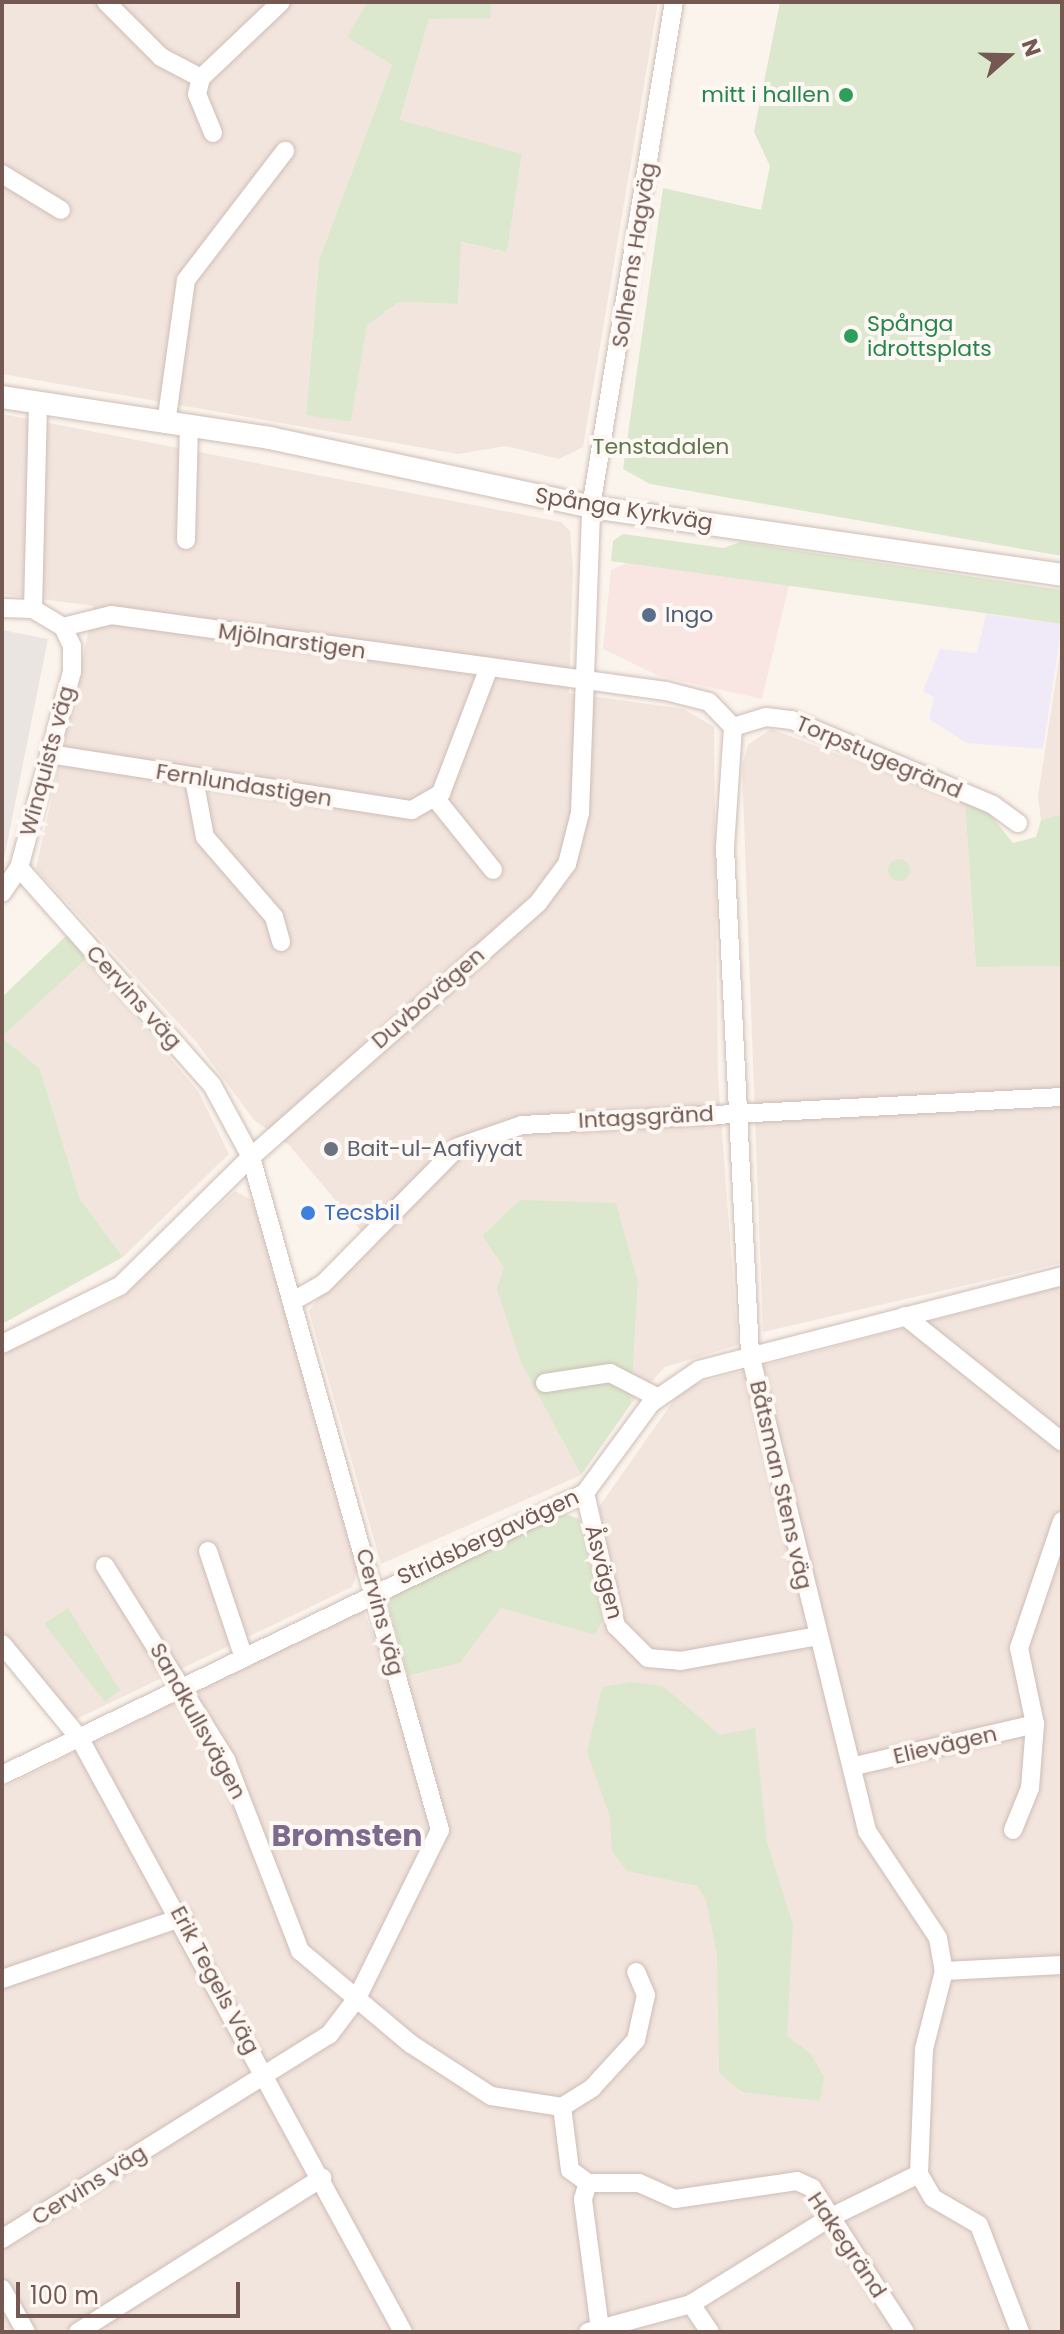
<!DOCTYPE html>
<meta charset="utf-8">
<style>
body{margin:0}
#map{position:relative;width:1064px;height:2334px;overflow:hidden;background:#fbf4ed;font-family:Poppins,sans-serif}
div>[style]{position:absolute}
.residential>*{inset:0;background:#f2e5dd}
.commercial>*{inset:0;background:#f9e6e3}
.industrial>*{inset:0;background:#ebe5e2}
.education>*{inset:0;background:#f0eaf8}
.green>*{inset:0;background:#dce8cd}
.round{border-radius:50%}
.roads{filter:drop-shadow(0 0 2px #cebdb6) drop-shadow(0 0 2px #cebdb6)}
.minor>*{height:18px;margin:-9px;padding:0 9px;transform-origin:9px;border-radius:9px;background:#fff}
.tertiary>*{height:22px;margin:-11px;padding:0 11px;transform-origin:11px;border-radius:11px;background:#fff}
.dots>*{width:22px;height:22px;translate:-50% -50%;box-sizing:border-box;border:4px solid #fdf8f4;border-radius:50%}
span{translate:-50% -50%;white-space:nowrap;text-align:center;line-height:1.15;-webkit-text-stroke:8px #fdf8f4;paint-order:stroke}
.leisure-label{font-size:22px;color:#27864d}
.right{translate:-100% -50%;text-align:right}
.left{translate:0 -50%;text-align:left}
.street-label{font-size:22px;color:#745952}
.park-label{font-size:22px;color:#5f784c}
.service-label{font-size:22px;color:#4e5e75}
.worship-label{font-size:22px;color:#5b616d}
.shop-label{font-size:22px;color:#366cbe}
.district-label{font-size:30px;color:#7d6b8f;font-weight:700}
.frame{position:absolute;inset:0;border:4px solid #745952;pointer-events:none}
.north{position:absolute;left:968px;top:16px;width:80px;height:80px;-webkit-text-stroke:6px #fdf8f4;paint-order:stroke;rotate:70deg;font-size:22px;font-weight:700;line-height:32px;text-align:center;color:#745952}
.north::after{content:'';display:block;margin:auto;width:28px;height:36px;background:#745952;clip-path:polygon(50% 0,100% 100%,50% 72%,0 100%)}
.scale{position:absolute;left:16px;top:2282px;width:224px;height:36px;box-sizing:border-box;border:4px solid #745952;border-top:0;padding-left:10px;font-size:24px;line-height:28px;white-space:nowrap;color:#745952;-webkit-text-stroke:6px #fdf8f4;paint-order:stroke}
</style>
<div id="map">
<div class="residential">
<div style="clip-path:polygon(2px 2px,367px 2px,348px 37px,392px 65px,319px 260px,306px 414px,351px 422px,367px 326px,398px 302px,458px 304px,460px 242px,507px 252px,522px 154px,400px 121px,429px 19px,489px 18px,492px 2px,658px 2px,583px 447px,559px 459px,506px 446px,458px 454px,2px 374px)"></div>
<div style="clip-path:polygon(2px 414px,561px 522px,570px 531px,573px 568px,569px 693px,684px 709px,714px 727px,718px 1078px,738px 1345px,665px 1367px,631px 1404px,638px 1282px,482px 1236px,504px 1268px,521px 1363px,581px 1475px,381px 1564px,309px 1311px,364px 1234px,289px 1145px,254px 1120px,197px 1043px,36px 869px,94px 606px,2px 594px)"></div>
<div style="clip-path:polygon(1062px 640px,1062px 814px,1041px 820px,1038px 796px)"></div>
<div style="clip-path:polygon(771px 729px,965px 802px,976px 967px,1062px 966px,1062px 1263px,763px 1332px,742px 766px,748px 745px)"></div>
<div style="clip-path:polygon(86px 959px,198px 1091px,229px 1154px,123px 1257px,80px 1199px,40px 1069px,2px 1037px)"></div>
<div style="clip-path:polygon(235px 1191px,252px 1200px,299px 1343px,358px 1571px,352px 1587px,72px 1721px,2px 1630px,2px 1354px,116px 1301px)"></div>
<div style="clip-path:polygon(1062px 1286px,1062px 2332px,2px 2332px,2px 1788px,363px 1609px,390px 1681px,460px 1663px,501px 1607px,595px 1635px,617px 1594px,599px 1507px,683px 1387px)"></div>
</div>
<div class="commercial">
<div style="clip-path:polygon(627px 563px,789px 585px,762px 699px,659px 676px,603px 649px,611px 570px)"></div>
</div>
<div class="industrial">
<div style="clip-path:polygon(2px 630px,48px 639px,2px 869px)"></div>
</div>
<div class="education">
<div style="clip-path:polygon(986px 614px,1062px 624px,1043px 749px,967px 743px,929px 719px,934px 697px,923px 691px,940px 649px,977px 653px)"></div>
</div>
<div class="green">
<div style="clip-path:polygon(367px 2px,492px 2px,490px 18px,429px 19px,400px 120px,522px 154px,507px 252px,461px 242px,458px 304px,398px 302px,367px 326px,351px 422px,306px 415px,319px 260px,392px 65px,347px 37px)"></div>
<div style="clip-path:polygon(780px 2px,1062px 2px,1062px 556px,650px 484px,623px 469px,663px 188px,761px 210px,770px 166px,754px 132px)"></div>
<div style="clip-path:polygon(623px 534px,724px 548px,740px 542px,1062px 590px,1062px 624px,611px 561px,613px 541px)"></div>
<div style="clip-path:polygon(965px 802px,985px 808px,1013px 843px,1036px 837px,1041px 820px,1062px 814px,1062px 966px,976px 967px)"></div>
<div class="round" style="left:888px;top:859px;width:22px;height:22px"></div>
<div style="clip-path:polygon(67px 935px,86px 959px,2px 1037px,40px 1069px,80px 1199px,123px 1257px,2px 1324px,2px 997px)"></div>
<div style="clip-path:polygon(520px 1200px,616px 1203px,638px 1282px,631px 1404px,581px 1475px,521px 1363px,497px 1289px,504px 1268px,482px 1236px)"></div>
<div style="clip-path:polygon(563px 1513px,579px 1519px,583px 1533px,603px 1620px,595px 1635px,501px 1608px,460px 1663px,408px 1676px,388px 1603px,397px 1590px)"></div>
<div style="clip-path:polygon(68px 1608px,120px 1690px,105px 1702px,44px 1624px)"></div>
<div style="clip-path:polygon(631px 1682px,663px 1686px,720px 1735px,755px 1728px,767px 1842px,793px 1925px,787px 2036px,811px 2054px,824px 2077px,820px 2101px,742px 2092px,719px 2073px,717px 1955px,706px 1900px,697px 1886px,627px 1871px,612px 1851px,610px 1817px,587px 1752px,602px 1687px)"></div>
</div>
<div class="roads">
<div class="minor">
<div style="left:106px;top:2px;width:78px;rotate:45deg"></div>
<div style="left:161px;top:57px;width:45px;rotate:27.7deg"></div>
<div style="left:213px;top:133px;width:42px;rotate:-112.3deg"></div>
<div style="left:197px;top:94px;width:16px;rotate:-76deg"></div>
<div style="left:201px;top:78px;width:110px;rotate:-43.5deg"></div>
<div style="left:2px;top:174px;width:69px;rotate:31.4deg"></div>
<div style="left:166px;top:424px;width:145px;rotate:-82.1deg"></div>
<div style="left:186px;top:280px;width:163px;rotate:-52.5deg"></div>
<div style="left:186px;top:540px;width:113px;rotate:-88.5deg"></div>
<div style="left:2px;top:608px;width:31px;rotate:2deg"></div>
<div style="left:33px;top:609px;width:35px;rotate:31deg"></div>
<div style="left:63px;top:627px;width:49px;rotate:-14deg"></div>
<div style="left:111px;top:615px;width:560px;rotate:7.8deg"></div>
<div style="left:666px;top:691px;width:44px;rotate:14.3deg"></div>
<div style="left:709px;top:702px;width:35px;rotate:46deg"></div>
<div style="left:733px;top:727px;width:121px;rotate:93.8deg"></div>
<div style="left:725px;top:848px;width:507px;rotate:87.17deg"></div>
<div style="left:750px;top:1354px;width:491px;rotate:76.2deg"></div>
<div style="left:867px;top:1831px;width:128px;rotate:56.4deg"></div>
<div style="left:938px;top:1938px;width:34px;rotate:80deg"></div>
<div style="left:944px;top:1971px;width:81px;rotate:104.4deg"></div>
<div style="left:924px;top:2049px;width:125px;rotate:92.3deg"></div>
<div style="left:919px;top:2174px;width:28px;rotate:60deg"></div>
<div style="left:933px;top:2198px;width:53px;rotate:30.4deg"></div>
<div style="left:979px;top:2225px;width:115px;rotate:69deg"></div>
<div style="left:33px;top:609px;width:202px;rotate:-88.6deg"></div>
<div style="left:733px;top:727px;width:34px;rotate:-17deg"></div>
<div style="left:766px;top:717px;width:26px;rotate:7deg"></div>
<div style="left:792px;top:720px;width:218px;rotate:22.9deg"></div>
<div style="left:993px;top:805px;width:31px;rotate:36deg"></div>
<div style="left:49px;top:754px;width:367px;rotate:8.8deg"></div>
<div style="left:412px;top:810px;width:34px;rotate:-30deg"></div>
<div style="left:441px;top:793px;width:132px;rotate:-69.1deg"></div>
<div style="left:194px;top:779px;width:59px;rotate:79.3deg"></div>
<div style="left:205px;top:837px;width:106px;rotate:49.2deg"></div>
<div style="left:274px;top:917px;width:26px;rotate:74deg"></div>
<div style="left:436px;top:799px;width:91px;rotate:51.2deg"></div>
<div style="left:2px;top:893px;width:30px;rotate:-56deg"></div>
<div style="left:19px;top:868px;width:203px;rotate:-74.9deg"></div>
<div style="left:72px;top:672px;width:26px;rotate:-90deg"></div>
<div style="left:72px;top:646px;width:21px;rotate:-115deg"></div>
<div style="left:295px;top:1300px;width:32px;rotate:-30deg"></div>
<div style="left:323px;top:1284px;width:192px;rotate:-45.4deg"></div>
<div style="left:458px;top:1147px;width:68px;rotate:-19deg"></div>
<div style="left:522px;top:1125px;width:541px;rotate:-2.97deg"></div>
<div style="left:905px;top:1316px;width:201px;rotate:38.7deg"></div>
<div style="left:2px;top:1344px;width:131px;rotate:-26.2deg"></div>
<div style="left:120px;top:1286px;width:184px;rotate:-44.6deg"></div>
<div style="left:251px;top:1157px;width:383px;rotate:-41.5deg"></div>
<div style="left:538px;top:903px;width:49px;rotate:-53.4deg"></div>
<div style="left:567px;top:864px;width:53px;rotate:-75.7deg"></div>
<div style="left:580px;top:813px;width:306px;rotate:-87.9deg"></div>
<div style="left:591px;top:507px;width:512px;rotate:-80.67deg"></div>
<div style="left:545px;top:1383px;width:66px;rotate:-8.7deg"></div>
<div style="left:610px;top:1373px;width:53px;rotate:27.1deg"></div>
<div style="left:585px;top:1493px;width:137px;rotate:76.9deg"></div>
<div style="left:616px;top:1626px;width:45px;rotate:45deg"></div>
<div style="left:648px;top:1658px;width:32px;rotate:5deg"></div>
<div style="left:680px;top:1661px;width:139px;rotate:-10.3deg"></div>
<div style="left:208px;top:1551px;width:113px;rotate:71.4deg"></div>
<div style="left:105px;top:1566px;width:229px;rotate:58deg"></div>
<div style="left:226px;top:1760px;width:205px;rotate:68.8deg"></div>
<div style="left:300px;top:1951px;width:145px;rotate:40deg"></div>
<div style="left:411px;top:2044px;width:95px;rotate:33deg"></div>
<div style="left:491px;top:2096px;width:72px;rotate:8.8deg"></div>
<div style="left:2px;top:1644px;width:123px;rotate:50.6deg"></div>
<div style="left:80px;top:1739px;width:675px;rotate:61.42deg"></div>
<div style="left:855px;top:1766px;width:185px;rotate:-13.1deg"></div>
<div style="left:2px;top:1775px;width:648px;rotate:-25.81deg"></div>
<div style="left:585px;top:1493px;width:112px;rotate:-53.7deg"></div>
<div style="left:651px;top:1403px;width:58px;rotate:-34.5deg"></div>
<div style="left:699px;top:1370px;width:375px;rotate:-14.5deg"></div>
<div style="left:1013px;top:1830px;width:45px;rotate:-68deg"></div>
<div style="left:1030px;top:1788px;width:64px;rotate:-85.5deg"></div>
<div style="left:1035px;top:1724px;width:78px;rotate:-101.9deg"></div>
<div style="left:1019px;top:1648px;width:134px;rotate:-71.3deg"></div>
<div style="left:944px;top:1971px;width:118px;rotate:-2.9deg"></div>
<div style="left:2px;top:1979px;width:191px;rotate:-18.9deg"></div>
<div style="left:588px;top:2183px;width:51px"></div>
<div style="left:639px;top:2183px;width:39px;rotate:24deg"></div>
<div style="left:675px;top:2199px;width:123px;rotate:-8.4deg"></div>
<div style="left:797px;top:2181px;width:17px;rotate:25deg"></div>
<div style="left:812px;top:2188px;width:171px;rotate:57.1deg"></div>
<div style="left:2px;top:2239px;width:385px;rotate:-32deg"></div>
<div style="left:329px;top:2035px;width:46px;rotate:-52.9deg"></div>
<div style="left:357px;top:1998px;width:187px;rotate:-63.7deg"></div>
<div style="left:440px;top:1830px;width:699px;rotate:-105.69deg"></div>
<div style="left:251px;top:1157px;width:82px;rotate:-118.4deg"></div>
<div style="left:212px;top:1085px;width:290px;rotate:-131.6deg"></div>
<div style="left:2px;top:2289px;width:49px;rotate:60.8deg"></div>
<div style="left:691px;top:2304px;width:34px;rotate:56deg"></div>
<div style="left:600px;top:2329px;width:131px;rotate:-97.5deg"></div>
<div style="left:583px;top:2199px;width:17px;rotate:-73deg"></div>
<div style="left:588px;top:2183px;width:22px;rotate:-144deg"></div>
<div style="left:570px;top:2170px;width:64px;rotate:-97.2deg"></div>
<div style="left:562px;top:2107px;width:36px;rotate:-32deg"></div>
<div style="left:592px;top:2088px;width:65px;rotate:-47.5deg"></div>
<div style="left:636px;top:2040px;width:46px;rotate:-77.5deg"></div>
<div style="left:646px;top:1995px;width:25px;rotate:-113deg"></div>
<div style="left:78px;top:2332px;width:289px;rotate:-32.3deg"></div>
<div style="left:588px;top:2332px;width:107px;rotate:-15.2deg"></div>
<div style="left:691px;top:2304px;width:163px;rotate:-31.9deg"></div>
<div style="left:829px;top:2218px;width:100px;rotate:-26.1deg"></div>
</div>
<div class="tertiary">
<div style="left:2px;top:397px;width:271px;rotate:8.7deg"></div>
<div style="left:270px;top:438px;width:328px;rotate:12.1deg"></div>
<div style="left:591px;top:507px;width:476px;rotate:8.2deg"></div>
</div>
</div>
<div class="dots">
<div style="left:846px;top:95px;background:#2e9e5b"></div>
<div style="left:851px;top:336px;background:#2e9e5b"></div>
<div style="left:649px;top:615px;background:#5c6f8a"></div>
<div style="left:331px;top:1149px;background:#6b7280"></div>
<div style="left:308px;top:1213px;background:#3f7fe0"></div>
</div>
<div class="leisure-label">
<span class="right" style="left:830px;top:95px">mitt i hallen</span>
<span class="left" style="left:867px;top:336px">Spånga<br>idrottsplats</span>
</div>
<div class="street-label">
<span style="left:634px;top:255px;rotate:-81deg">Solhems Hagväg</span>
<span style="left:624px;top:509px;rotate:9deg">Spånga Kyrkväg</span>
<span style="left:292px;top:641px;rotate:8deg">Mjölnarstigen</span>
<span style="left:879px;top:757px;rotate:23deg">Torpstugegränd</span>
<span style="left:47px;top:761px;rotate:-75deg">Winquists väg</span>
<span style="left:244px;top:785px;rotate:9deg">Fernlundastigen</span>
<span style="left:134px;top:997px;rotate:48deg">Cervins väg</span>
<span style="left:428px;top:998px;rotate:-41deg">Duvbovägen</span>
<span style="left:646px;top:1117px;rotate:-3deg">Intagsgränd</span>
<span style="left:781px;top:1485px;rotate:77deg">Båtsman Stens väg</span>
<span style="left:488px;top:1537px;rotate:-25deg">Stridsbergavägen</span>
<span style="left:604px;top:1572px;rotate:76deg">Åsvägen</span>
<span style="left:380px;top:1612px;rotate:75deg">Cervins väg</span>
<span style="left:198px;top:1721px;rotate:61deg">Sandkullsvägen</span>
<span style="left:945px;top:1745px;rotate:-13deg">Elievägen</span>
<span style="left:215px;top:1980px;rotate:62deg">Erik Tegels Väg</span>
<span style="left:89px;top:2185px;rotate:-32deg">Cervins väg</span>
<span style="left:847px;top:2245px;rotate:56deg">Hakegränd</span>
</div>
<div class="park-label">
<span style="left:661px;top:447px">Tenstadalen</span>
</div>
<div class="service-label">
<span class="left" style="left:665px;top:615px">Ingo</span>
</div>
<div class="worship-label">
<span class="left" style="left:347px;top:1149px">Bait-ul-Aafiyyat</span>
</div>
<div class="shop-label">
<span class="left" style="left:324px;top:1213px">Tecsbil</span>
</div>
<div class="district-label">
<span style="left:347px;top:1836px">Bromsten</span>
</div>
<div class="frame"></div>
<div class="north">N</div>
<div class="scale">100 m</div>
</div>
